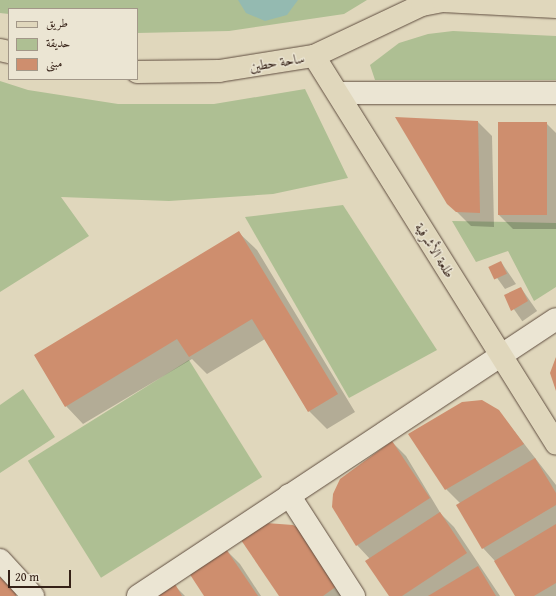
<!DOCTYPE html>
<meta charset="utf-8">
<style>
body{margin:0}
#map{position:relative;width:556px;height:596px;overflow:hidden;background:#e0d7bc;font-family:"Gentium Book Plus",Amiri,serif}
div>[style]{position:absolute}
.green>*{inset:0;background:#aebf93;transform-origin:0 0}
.water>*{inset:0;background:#94bab1}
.shadow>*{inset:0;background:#0003;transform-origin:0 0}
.building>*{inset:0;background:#ce8e6e;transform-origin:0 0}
.roads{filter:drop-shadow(0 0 1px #604e40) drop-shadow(0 0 1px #604e40)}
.minor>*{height:22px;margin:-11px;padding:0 11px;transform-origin:11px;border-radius:11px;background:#ebe5d3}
.major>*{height:22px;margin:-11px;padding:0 11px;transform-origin:11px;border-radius:11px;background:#e0d7bc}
span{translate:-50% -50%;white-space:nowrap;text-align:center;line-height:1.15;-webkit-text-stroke:3px #ebe5d3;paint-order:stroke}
.street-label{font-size:14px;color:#352117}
.legend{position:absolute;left:8px;top:8px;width:130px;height:72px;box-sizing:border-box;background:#ebe5d3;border:1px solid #a29788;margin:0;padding:5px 7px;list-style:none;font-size:12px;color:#352117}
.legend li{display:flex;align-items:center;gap:8px;height:20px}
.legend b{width:20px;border:1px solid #a29788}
.scale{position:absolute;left:8px;top:570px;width:63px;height:18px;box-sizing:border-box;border:2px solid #352117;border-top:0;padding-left:5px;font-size:12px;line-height:14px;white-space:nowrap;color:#352117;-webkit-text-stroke:3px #ebe5d3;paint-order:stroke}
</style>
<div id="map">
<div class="green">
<div style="clip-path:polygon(0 0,367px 0,344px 14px,229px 31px,137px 33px,137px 9px,9px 9px,9px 14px,0 13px)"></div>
<div style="clip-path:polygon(453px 31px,556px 36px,556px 80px,375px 80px,370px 65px,399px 43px,428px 34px)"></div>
<div style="clip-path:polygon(0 81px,28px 90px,118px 104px,214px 104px,305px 89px,348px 178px,273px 194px,169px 201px,61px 197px,89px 236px,0 292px)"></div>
<div style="clip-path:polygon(343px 205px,437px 350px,349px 398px,245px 217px)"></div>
<div style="clip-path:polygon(452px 221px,556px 223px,556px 287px,534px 301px,508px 251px,476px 262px)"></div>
<div style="left:189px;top:360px;width:138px;height:190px;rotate:58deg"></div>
<div style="clip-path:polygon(23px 389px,55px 437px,0 473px,0 405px)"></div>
</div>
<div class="water">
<div style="clip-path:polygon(238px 0,298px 0,287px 15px,265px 21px,246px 13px)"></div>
</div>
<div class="shadow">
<div style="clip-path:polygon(478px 122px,492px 136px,494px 227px,471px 226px,448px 203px)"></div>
<div style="clip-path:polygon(499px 123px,546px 123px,556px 133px,556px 229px,513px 229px,499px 215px)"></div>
<div style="clip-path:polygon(239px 233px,257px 250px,355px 412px,327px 429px,309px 411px,265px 339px,207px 374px,192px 359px,83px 424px,66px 406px)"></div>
<div style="clip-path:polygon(501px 262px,516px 284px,505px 289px,490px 268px)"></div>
<div style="left:521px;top:288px;width:28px;height:18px;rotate:55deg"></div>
<div style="clip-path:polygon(556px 358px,556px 389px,551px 373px)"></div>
<div style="clip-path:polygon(498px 410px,556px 485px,556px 596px,516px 596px,495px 561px,483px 548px,460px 503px,446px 489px)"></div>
<div style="clip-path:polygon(392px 442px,406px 456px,441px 514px,454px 527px,500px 596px,390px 596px,370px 559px,357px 545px)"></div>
<div style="clip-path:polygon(242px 540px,353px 596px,281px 596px)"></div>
<div style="clip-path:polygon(226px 550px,240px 564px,261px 596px,205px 596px)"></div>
<div style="clip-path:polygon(174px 585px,185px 596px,158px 596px)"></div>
</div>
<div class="building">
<div style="clip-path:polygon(395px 117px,478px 121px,480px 213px,456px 212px,447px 204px)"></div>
<div style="left:498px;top:122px;width:49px;height:93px"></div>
<div style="clip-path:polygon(239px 231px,338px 394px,308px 412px,252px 319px,189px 357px,177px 339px,65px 407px,34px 355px)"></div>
<div style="left:501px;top:261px;width:14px;height:14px;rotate:65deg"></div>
<div style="clip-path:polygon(521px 287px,528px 301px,511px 311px,504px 295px)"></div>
<div style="clip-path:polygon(556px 357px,556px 391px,550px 373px)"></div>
<div style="clip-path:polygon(482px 400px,499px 410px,524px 444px,445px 490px,408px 434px,462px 402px)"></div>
<div style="clip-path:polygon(392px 441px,430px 498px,356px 546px,332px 507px,333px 494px,340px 479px)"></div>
<div style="clip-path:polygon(535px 458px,556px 493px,556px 505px,482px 549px,456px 505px)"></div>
<div style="clip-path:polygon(440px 512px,467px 553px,402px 596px,389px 596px,365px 561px)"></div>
<div style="clip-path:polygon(266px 523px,293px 525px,305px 532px,341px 583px,323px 596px,279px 596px,241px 540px)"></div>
<div style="clip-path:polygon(556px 524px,556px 583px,534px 596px,515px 596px,494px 561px)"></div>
<div style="clip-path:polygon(226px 549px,258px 596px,204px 596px,189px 573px)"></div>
<div style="clip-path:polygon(478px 566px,496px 596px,428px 596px)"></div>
<div style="clip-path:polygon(0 570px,16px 585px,16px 596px,0 596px)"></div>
<div style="clip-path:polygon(175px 584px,182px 596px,156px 596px)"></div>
</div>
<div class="roads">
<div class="minor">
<div style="left:338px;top:93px;width:218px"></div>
<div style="left:289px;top:495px;width:120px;rotate:57.2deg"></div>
<div style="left:0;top:560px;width:49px;rotate:47.5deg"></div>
<div style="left:138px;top:596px;width:501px;rotate:-33.53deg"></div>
</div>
<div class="major">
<div style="left:0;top:50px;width:9px;rotate:13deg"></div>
<div style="left:314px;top:56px;width:457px;rotate:58deg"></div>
<div style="left:137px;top:72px;width:82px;rotate:-0.7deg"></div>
<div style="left:219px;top:71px;width:96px;rotate:-9deg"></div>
<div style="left:314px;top:56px;width:119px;rotate:-25.3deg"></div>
<div style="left:422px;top:5px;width:21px;rotate:-11deg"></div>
<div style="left:443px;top:1px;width:113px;rotate:3deg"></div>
</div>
</div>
<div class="street-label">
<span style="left:277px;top:62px;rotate:-9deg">ساحة حطين</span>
<span style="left:435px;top:250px;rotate:58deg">طلعة الأشرفية</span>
</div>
<ul class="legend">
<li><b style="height:5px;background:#e0d7bc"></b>طريق</li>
<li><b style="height:11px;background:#aebf93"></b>حديقة</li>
<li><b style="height:11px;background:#ce8e6e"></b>مبنى</li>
</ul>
<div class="scale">20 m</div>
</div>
